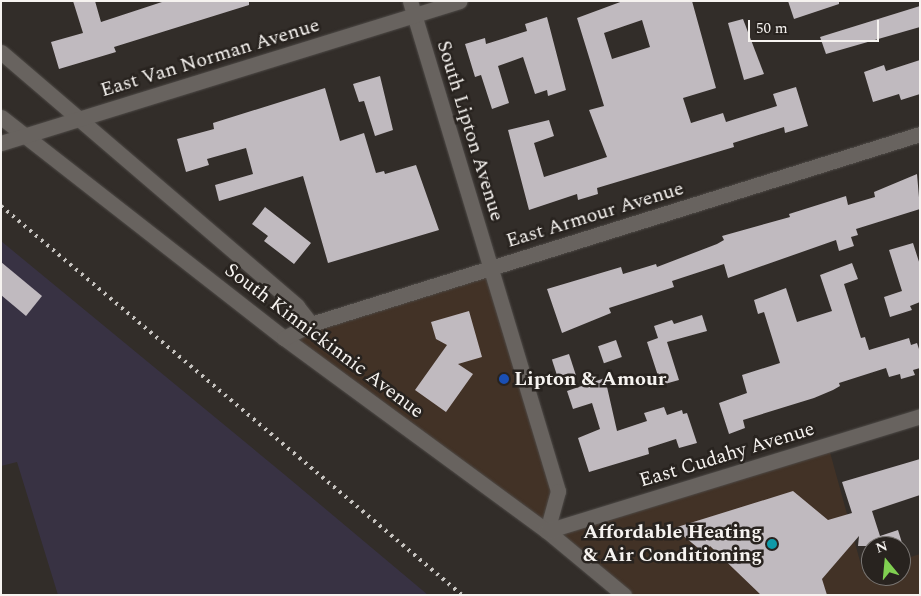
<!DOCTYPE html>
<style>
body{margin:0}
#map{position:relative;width:921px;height:596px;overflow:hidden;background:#322d29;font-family:Spectral,serif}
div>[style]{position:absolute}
.commercial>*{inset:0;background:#423226}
.industrial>*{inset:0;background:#383243}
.building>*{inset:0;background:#c0babf;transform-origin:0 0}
.roads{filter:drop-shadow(0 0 1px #4e4a47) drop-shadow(0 0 1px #4e4a47)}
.minor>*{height:15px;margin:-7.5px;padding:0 7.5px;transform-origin:7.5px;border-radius:7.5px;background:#68635f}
.rail>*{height:4px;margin-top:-2px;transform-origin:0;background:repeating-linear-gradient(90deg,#c6c3bf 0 2.5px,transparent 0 7.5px)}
.dots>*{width:14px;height:14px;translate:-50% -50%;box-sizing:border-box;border:2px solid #28231f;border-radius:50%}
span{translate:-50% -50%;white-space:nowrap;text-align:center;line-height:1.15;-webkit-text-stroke:5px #28231f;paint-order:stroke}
.street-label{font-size:20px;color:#f6f3f0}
.poi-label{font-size:20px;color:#f6f3f0;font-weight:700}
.left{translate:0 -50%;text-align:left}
.right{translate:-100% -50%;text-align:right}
.frame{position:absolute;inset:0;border:2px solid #f6f3f0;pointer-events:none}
.north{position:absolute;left:861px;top:536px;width:50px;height:50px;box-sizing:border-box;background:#28231f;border:1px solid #7a7673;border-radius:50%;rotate:343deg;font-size:14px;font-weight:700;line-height:20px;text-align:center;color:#f6f3f0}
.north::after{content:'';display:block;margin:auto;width:18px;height:22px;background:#80d051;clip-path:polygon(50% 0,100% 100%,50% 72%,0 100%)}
.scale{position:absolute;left:748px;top:20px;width:131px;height:22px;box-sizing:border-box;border:2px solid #f6f3f0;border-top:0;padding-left:6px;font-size:15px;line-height:18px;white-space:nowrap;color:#f6f3f0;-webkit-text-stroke:4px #28231f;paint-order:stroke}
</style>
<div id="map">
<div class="commercial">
<div style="clip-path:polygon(491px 269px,558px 491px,547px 531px,828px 445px,863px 572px,871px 570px,871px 576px,901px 576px,901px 560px,920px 554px,920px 595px,624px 595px,284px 338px)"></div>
</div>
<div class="industrial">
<div style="clip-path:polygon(1px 241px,285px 475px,428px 595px,58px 595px,17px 462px,1px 466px)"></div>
</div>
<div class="building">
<div style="clip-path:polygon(73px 1px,95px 1px,101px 22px,165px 1px,249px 1px,249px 5px,114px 47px,116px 52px,59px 69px,51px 42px,83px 33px)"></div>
<div style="clip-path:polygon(evenodd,623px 1px,692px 1px,716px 88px,683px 98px,691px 123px,723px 113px,726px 122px,777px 106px,773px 94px,796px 87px,808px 126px,785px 133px,784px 127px,733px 143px,734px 147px,597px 188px,598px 194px,578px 200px,577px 194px,529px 210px,508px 130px,549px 120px,554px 136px,534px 143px,544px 177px,607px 157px,589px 110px,604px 106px,577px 18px,623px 1px,642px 20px,650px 47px,612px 59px,604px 33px,642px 20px)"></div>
<div style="clip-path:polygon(788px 1px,839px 1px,839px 4px,794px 19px)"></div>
<div style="clip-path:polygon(920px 6px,920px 27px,826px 54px,820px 37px)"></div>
<div style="clip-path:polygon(547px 17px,566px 90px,548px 96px,547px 90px,535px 94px,523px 57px,498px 66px,509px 103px,492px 109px,481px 75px,475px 77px,465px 44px,485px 38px,486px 44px,527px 31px,525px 24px)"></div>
<div style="clip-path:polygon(743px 19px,764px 74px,744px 80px,728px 23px)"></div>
<div style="clip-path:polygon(920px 60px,920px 94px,901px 100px,899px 94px,873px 102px,864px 72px,884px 65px,886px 71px)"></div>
<div style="clip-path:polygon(380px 76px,393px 130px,375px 136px,364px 101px,359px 102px,353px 84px)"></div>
<div style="clip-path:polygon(325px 88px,340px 141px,364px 133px,376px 173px,384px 171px,385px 174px,416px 165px,439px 230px,328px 263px,303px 176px,219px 201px,215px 185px,253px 174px,246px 148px,207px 159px,209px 165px,186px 172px,177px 139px,214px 129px,213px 123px)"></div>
<div style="clip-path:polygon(917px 174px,920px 209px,856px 229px,858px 235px,851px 237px,854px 246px,839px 251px,836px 240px,728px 278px,724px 264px,672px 281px,674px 287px,609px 308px,611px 313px,562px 333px,547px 289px,621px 267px,623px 274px,656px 264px,657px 267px,717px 244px,724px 240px,722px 236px,790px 217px,789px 214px,824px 203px,846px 196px,848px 205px,875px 197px,874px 192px)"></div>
<div style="clip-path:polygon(265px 207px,311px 243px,294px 264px,264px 241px,268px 236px,252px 224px)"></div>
<div style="clip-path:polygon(913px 243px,920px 265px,920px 302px,910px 306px,912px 310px,890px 317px,884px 297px,902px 291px,889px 250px)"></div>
<div style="clip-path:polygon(1px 262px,42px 296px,26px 316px,1px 295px)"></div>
<div style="clip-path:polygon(852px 263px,858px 279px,844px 284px,861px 338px,865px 337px,869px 350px,909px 338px,911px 345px,917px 343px,920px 352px,920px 368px,913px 370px,915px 375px,901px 379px,900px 374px,889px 377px,886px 368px,839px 383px,840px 386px,833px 390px,814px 398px,743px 420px,745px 428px,729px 434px,719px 403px,747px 393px,742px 375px,780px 363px,764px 312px,758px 314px,754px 300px,786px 288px,797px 322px,832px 311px,820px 275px)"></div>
<div style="clip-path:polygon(469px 311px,482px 357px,458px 364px,473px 374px,446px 412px,415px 390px,447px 345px,436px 339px,431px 322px)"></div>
<div style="clip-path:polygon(702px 315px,707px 331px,667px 342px,679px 380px,661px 385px,647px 342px,658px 338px,654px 326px,672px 320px,674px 324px)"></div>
<div style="left:616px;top:340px;width:18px;height:19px;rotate:71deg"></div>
<div style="left:569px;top:354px;width:23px;height:18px;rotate:72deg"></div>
<div style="clip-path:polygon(605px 378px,617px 431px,647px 421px,644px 413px,664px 407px,667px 415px,682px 410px,683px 414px,687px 413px,697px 443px,679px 448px,676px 439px,648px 448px,649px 454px,589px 472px,578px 438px,600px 429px,592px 403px,573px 409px,567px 391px)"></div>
<div style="clip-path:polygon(920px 459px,920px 495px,872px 511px,880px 536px,898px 530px,903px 546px,858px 546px,859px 536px,822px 579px,827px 595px,761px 595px,710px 546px,704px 553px,674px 528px,793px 491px,828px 520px,852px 513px,842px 482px)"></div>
</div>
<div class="roads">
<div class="minor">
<div style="left:410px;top:1px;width:512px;rotate:73.19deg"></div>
<div style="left:558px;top:491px;width:41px;rotate:105.4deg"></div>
<div style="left:1px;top:52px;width:390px;rotate:40.6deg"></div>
<div style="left:297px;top:306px;width:23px;rotate:52deg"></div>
<div style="left:1px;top:117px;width:359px;rotate:38deg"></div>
<div style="left:284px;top:338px;width:326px;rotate:36.3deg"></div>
<div style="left:547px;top:531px;width:100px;rotate:39.7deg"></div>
<div style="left:1px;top:143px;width:480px;rotate:-17.2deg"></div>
<div style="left:284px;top:338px;width:30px;rotate:-27deg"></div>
<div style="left:311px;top:324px;width:638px;rotate:-17.33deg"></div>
<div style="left:547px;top:531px;width:390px;rotate:-17.1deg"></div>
</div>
</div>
<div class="rail">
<div style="left:1px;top:206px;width:603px;rotate:40.16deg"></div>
</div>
<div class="dots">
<div style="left:504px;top:379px;background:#1a4fb4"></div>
<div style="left:772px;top:544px;background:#0f9aa8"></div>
</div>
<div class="street-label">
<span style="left:210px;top:58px;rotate:-17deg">East Van Norman Avenue</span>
<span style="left:470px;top:131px;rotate:73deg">South Lipton Avenue</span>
<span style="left:595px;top:215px;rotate:-17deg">East Armour Avenue</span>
<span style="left:324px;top:341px;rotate:37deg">South Kinnickinnic Avenue</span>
<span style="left:727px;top:455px;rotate:-17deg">East Cudahy Avenue</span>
</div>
<div class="poi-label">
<span class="left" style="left:514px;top:379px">Lipton &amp; Amour</span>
<span class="right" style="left:762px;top:544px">Affordable Heating<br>&amp; Air Conditioning</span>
</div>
<div class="frame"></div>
<div class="north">N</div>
<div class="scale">50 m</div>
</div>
